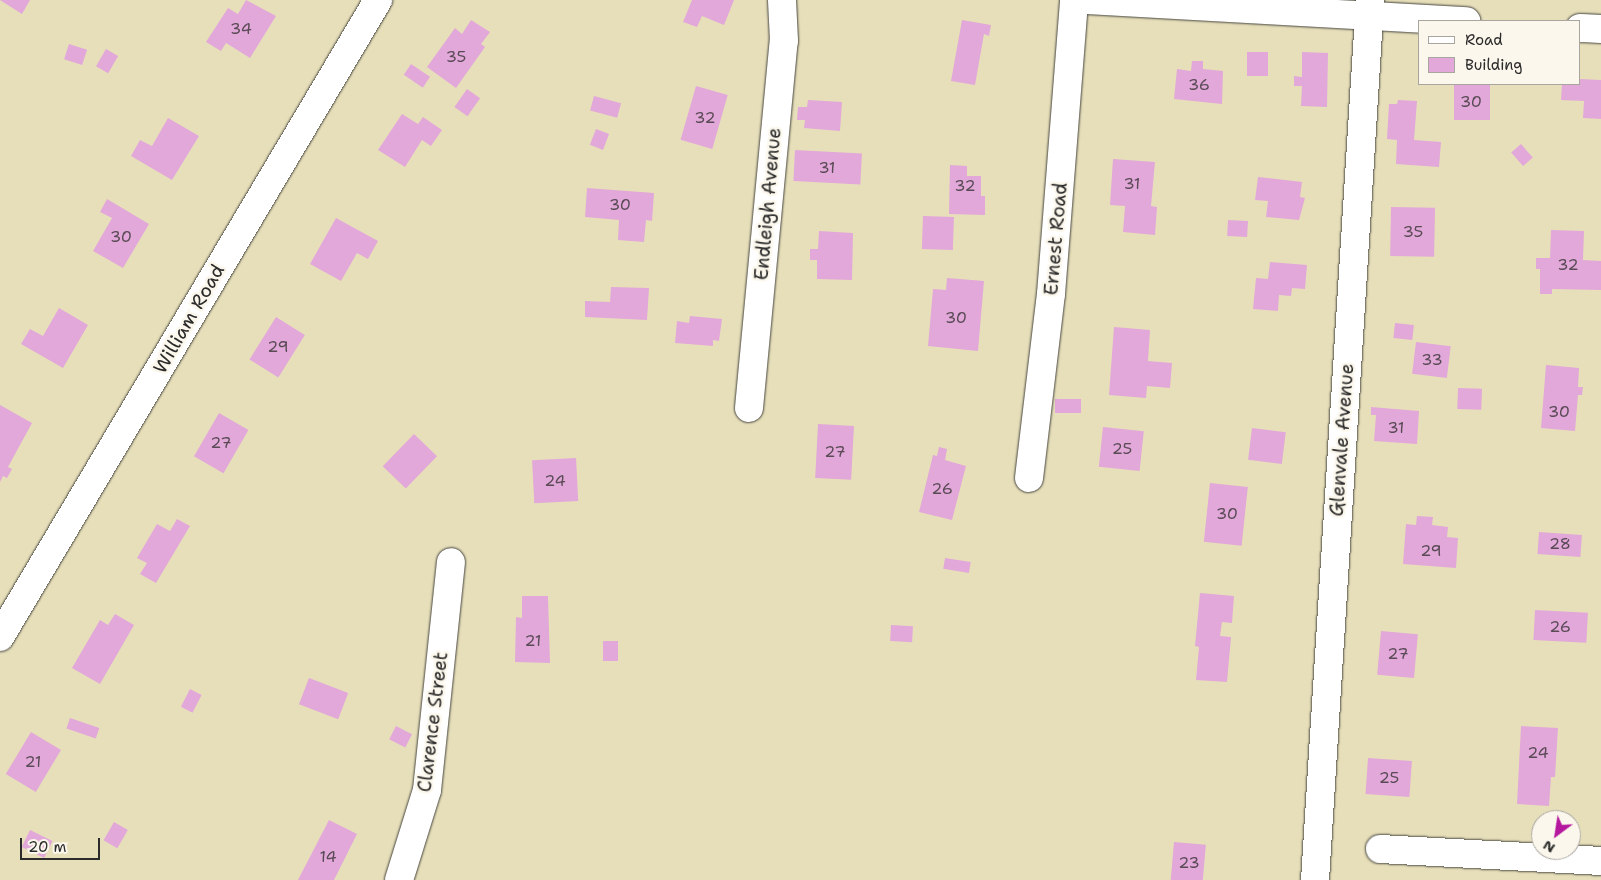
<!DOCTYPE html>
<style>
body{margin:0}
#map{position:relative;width:1601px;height:880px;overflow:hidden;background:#e7dfba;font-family:"Shantell Sans",sans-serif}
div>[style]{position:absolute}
.building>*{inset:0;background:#e2a8d9;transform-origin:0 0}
.roads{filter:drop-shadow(0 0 1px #474640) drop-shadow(0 0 1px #474640)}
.street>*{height:28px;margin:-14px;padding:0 14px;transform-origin:14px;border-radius:14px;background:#fff}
span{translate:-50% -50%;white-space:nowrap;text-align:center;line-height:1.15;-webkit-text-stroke:5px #fbf7ec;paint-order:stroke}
.number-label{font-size:16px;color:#594a56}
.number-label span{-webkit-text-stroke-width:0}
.street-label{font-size:19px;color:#2b2b2b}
.legend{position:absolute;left:1418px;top:20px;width:162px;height:65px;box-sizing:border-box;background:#fbf7ec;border:1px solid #a8a59f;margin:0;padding:6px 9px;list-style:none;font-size:15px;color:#2b2b2b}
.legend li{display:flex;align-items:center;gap:10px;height:25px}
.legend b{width:25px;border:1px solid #a8a59f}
.north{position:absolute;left:1531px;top:810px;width:50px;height:50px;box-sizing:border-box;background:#fbf7ec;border:1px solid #a8a59f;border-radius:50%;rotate:211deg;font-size:14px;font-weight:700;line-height:20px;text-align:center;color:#2b2b2b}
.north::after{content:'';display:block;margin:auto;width:18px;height:22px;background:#b5179e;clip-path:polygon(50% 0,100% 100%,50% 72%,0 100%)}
.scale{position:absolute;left:20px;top:838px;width:80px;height:22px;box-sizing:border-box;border:2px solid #2b2b2b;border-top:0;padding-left:6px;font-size:15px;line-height:18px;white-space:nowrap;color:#2b2b2b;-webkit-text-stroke:4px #fbf7ec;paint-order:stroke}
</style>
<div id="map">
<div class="building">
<div style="clip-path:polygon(0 0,30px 0,22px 14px)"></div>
<div style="clip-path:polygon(246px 0,276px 16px,250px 58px,226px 43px,221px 51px,206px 42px,228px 8px,238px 14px)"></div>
<div style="clip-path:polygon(692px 0,734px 0,724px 25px,702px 16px,697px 27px,683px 22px)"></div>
<div style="clip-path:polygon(471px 20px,490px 32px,481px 44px,485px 47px,456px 88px,427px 67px,455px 28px,462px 34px)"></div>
<div style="clip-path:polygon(962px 20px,991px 25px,989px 36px,984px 34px,975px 85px,951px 81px)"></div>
<div style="left:69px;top:44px;width:19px;height:16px;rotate:18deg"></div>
<div style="left:106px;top:49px;width:14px;height:20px;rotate:30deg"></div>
<div style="left:1247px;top:52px;width:21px;height:24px"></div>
<div style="clip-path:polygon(1302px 52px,1328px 53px,1327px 107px,1301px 106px,1302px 86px,1294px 86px,1294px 76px,1302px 77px)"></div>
<div style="clip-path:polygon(1192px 61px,1203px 61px,1203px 69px,1223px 71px,1222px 104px,1174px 99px,1177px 69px,1191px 71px)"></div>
<div style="left:411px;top:64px;width:23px;height:13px;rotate:34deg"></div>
<div style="clip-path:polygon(1580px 79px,1601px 80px,1601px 119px,1583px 118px,1584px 101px,1561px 100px,1562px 84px,1580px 84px)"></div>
<div style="left:1454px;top:84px;width:36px;height:36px"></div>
<div style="left:696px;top:86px;width:33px;height:56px;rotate:16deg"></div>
<div style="left:467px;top:89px;width:16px;height:22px;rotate:35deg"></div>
<div style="left:594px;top:96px;width:28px;height:15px;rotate:15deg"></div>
<div style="clip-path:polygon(808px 100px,842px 102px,840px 131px,804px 128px,805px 120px,797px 120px,798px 107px,807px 107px)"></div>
<div style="clip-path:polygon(1398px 100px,1417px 101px,1414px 140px,1441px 142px,1439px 167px,1396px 164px,1397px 140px,1387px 139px,1389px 104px,1397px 104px)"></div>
<div style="clip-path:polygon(402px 114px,418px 124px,423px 117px,442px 130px,431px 146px,422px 140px,405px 167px,378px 150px)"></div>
<div style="clip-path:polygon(168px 118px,199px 136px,172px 180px,131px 156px,140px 140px,152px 146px)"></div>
<div style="left:596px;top:129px;width:14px;height:17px;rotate:21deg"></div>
<div style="left:1521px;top:144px;width:18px;height:13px;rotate:49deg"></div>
<div style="left:795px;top:150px;width:67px;height:31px;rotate:3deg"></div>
<div style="clip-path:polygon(1113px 159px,1155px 162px,1151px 206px,1157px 207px,1155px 235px,1123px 232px,1125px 206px,1110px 205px)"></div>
<div style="clip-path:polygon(950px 165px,967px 166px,967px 176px,981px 176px,981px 196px,985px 196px,985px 215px,949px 214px)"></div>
<div style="clip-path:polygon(1258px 177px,1302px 182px,1300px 197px,1305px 198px,1299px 220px,1266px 217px,1268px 201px,1255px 200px)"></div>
<div style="clip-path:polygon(587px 188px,654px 193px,652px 221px,646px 220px,644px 242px,618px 240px,619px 220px,585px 217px)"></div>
<div style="clip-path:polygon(107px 199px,149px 224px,123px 268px,93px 251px,112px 218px,100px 212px)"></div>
<div style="left:1391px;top:207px;width:44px;height:49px;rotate:1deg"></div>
<div style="left:923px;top:216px;width:31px;height:33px;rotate:2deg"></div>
<div style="clip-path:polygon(336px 218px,378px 241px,368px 259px,357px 253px,341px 281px,310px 264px)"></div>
<div style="left:1228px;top:220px;width:20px;height:16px;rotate:3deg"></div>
<div style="clip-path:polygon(1551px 230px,1584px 231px,1583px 260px,1601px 261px,1601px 290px,1552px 289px,1552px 294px,1540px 294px,1540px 269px,1536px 269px,1536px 258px,1550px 258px)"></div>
<div style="clip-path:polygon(819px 231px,853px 233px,852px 280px,817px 279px,817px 260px,810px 260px,810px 249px,818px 249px)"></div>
<div style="clip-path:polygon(1270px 262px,1307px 265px,1305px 289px,1292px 288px,1291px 296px,1279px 295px,1278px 311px,1253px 309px,1256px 278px,1268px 279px)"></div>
<div style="clip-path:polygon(947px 278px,984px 281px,978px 351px,928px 346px,933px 289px,946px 290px)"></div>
<div style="clip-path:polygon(611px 287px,649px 288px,647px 320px,585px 317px,585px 301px,610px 302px)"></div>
<div style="clip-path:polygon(59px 308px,88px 325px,63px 368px,21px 344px,30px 329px,43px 336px)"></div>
<div style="clip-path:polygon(690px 316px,722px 319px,719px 341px,713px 340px,713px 346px,675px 343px,677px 321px,689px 323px)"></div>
<div style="left:276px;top:317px;width:34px;height:50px;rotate:32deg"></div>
<div style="left:1395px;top:323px;width:19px;height:15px;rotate:6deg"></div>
<div style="clip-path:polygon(1114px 327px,1150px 330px,1148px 361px,1172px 363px,1170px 388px,1147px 386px,1146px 398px,1109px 395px)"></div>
<div style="left:1416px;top:342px;width:35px;height:32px;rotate:7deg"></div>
<div style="clip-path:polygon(1546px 365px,1579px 368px,1578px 387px,1583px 387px,1582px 395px,1578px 395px,1575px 431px,1541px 428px)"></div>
<div style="left:1458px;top:388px;width:24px;height:21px;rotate:2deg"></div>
<div style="left:1055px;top:399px;width:26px;height:14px"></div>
<div style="clip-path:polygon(0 405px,32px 423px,8px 467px,12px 469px,7px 478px,3px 476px,0 482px)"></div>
<div style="clip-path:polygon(1371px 407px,1419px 411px,1417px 444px,1374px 441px,1376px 415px,1371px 415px)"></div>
<div style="left:219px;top:413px;width:34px;height:50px;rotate:30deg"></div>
<div style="left:818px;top:424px;width:36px;height:54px;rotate:3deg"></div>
<div style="left:1103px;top:427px;width:41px;height:40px;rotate:6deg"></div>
<div style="left:1252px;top:428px;width:34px;height:32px;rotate:7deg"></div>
<div style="left:414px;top:434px;width:32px;height:45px;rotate:44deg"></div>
<div style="clip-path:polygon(939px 447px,947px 449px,945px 460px,966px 466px,952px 520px,919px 512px,933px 455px,937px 456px)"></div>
<div style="left:576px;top:458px;width:43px;height:44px;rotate:87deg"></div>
<div style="left:1210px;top:483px;width:38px;height:59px;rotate:6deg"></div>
<div style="clip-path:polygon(1417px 516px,1433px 517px,1432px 525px,1448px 527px,1447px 537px,1458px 538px,1456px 568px,1403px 564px,1406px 524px,1416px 525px)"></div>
<div style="clip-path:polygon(177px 519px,190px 526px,156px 583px,140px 574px,147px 563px,137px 558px,157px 524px,170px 531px)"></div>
<div style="left:1539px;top:532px;width:43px;height:22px;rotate:4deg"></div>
<div style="left:945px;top:558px;width:26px;height:11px;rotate:9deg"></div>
<div style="clip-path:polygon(1200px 593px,1234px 596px,1232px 623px,1222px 622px,1220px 636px,1231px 637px,1227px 682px,1196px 680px,1199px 647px,1195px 646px)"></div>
<div style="clip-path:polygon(522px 596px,548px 596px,550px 663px,515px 662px,516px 617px,522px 618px)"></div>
<div style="left:1535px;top:610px;width:53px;height:30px;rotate:3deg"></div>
<div style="clip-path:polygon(115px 614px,134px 625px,100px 684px,72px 668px,100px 620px,108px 625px)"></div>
<div style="left:891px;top:625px;width:22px;height:16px;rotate:3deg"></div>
<div style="left:1381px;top:631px;width:37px;height:44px;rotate:5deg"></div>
<div style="left:603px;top:641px;width:15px;height:20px"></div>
<div style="left:309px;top:678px;width:42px;height:28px;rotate:21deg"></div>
<div style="left:190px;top:689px;width:13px;height:20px;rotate:27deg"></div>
<div style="left:70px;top:718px;width:31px;height:11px;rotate:19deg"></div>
<div style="left:396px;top:726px;width:18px;height:15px;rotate:27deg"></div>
<div style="clip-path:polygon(1521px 726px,1558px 728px,1555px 777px,1551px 777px,1549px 806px,1517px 804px)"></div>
<div style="left:31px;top:732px;width:35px;height:49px;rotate:31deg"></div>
<div style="left:1368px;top:758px;width:44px;height:36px;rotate:4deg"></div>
<div style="clip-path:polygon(329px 820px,357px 834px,334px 880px,298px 880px)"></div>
<div style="left:114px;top:822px;width:16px;height:21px;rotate:30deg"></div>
<div style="left:30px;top:830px;width:25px;height:19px;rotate:26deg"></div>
<div style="left:1174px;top:842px;width:32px;height:38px;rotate:5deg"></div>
</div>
<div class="roads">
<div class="street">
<div style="left:1087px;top:0;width:380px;rotate:3.2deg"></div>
<div style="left:1580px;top:28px;width:21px;rotate:3deg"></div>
<div style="left:749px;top:408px;width:369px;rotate:-84.6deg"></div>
<div style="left:784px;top:41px;width:41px;rotate:-92.8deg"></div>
<div style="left:1029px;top:478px;width:185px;rotate:-83.2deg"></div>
<div style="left:1051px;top:294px;width:295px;rotate:-85.5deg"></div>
<div style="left:0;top:637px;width:741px;rotate:-59.31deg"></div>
<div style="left:1380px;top:849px;width:221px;rotate:3.1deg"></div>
<div style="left:399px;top:880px;width:94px;rotate:-72.7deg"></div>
<div style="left:427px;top:790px;width:229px;rotate:-84deg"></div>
<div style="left:1315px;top:880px;width:882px;rotate:-86.42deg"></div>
</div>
</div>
<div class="number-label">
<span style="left:241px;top:29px">34</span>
<span style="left:456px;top:57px">35</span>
<span style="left:1199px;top:85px">36</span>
<span style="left:1471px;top:102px">30</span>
<span style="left:705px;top:118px">32</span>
<span style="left:827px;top:168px">31</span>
<span style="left:1132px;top:184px">31</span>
<span style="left:965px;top:186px">32</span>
<span style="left:620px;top:205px">30</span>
<span style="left:1413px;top:232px">35</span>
<span style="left:121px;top:237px">30</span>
<span style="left:1568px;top:265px">32</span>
<span style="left:956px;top:318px">30</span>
<span style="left:278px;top:347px">29</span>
<span style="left:1432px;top:360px">33</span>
<span style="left:1559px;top:412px">30</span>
<span style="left:1396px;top:428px">31</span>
<span style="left:221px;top:443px">27</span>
<span style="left:1122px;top:449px">25</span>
<span style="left:835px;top:452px">27</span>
<span style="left:555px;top:481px">24</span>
<span style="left:942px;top:489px">26</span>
<span style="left:1227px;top:514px">30</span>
<span style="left:1560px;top:544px">28</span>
<span style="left:1431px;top:551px">29</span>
<span style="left:1560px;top:627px">26</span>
<span style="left:533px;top:641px">21</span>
<span style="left:1398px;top:654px">27</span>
<span style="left:1538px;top:753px">24</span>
<span style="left:33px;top:762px">21</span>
<span style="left:1389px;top:778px">25</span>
<span style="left:328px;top:857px">14</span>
<span style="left:1189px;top:863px">23</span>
</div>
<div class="street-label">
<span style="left:768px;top:204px;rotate:-85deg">Endleigh Avenue</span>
<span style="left:1056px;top:239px;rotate:-85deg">Ernest Road</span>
<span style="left:189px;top:319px;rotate:-60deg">William Road</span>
<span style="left:1342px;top:440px;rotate:-86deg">Glenvale Avenue</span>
<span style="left:433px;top:722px;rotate:-83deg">Clarence Street</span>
</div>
<ul class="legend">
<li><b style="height:6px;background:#fff"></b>Road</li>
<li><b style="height:14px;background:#e2a8d9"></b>Building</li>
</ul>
<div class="north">N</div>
<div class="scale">20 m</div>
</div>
